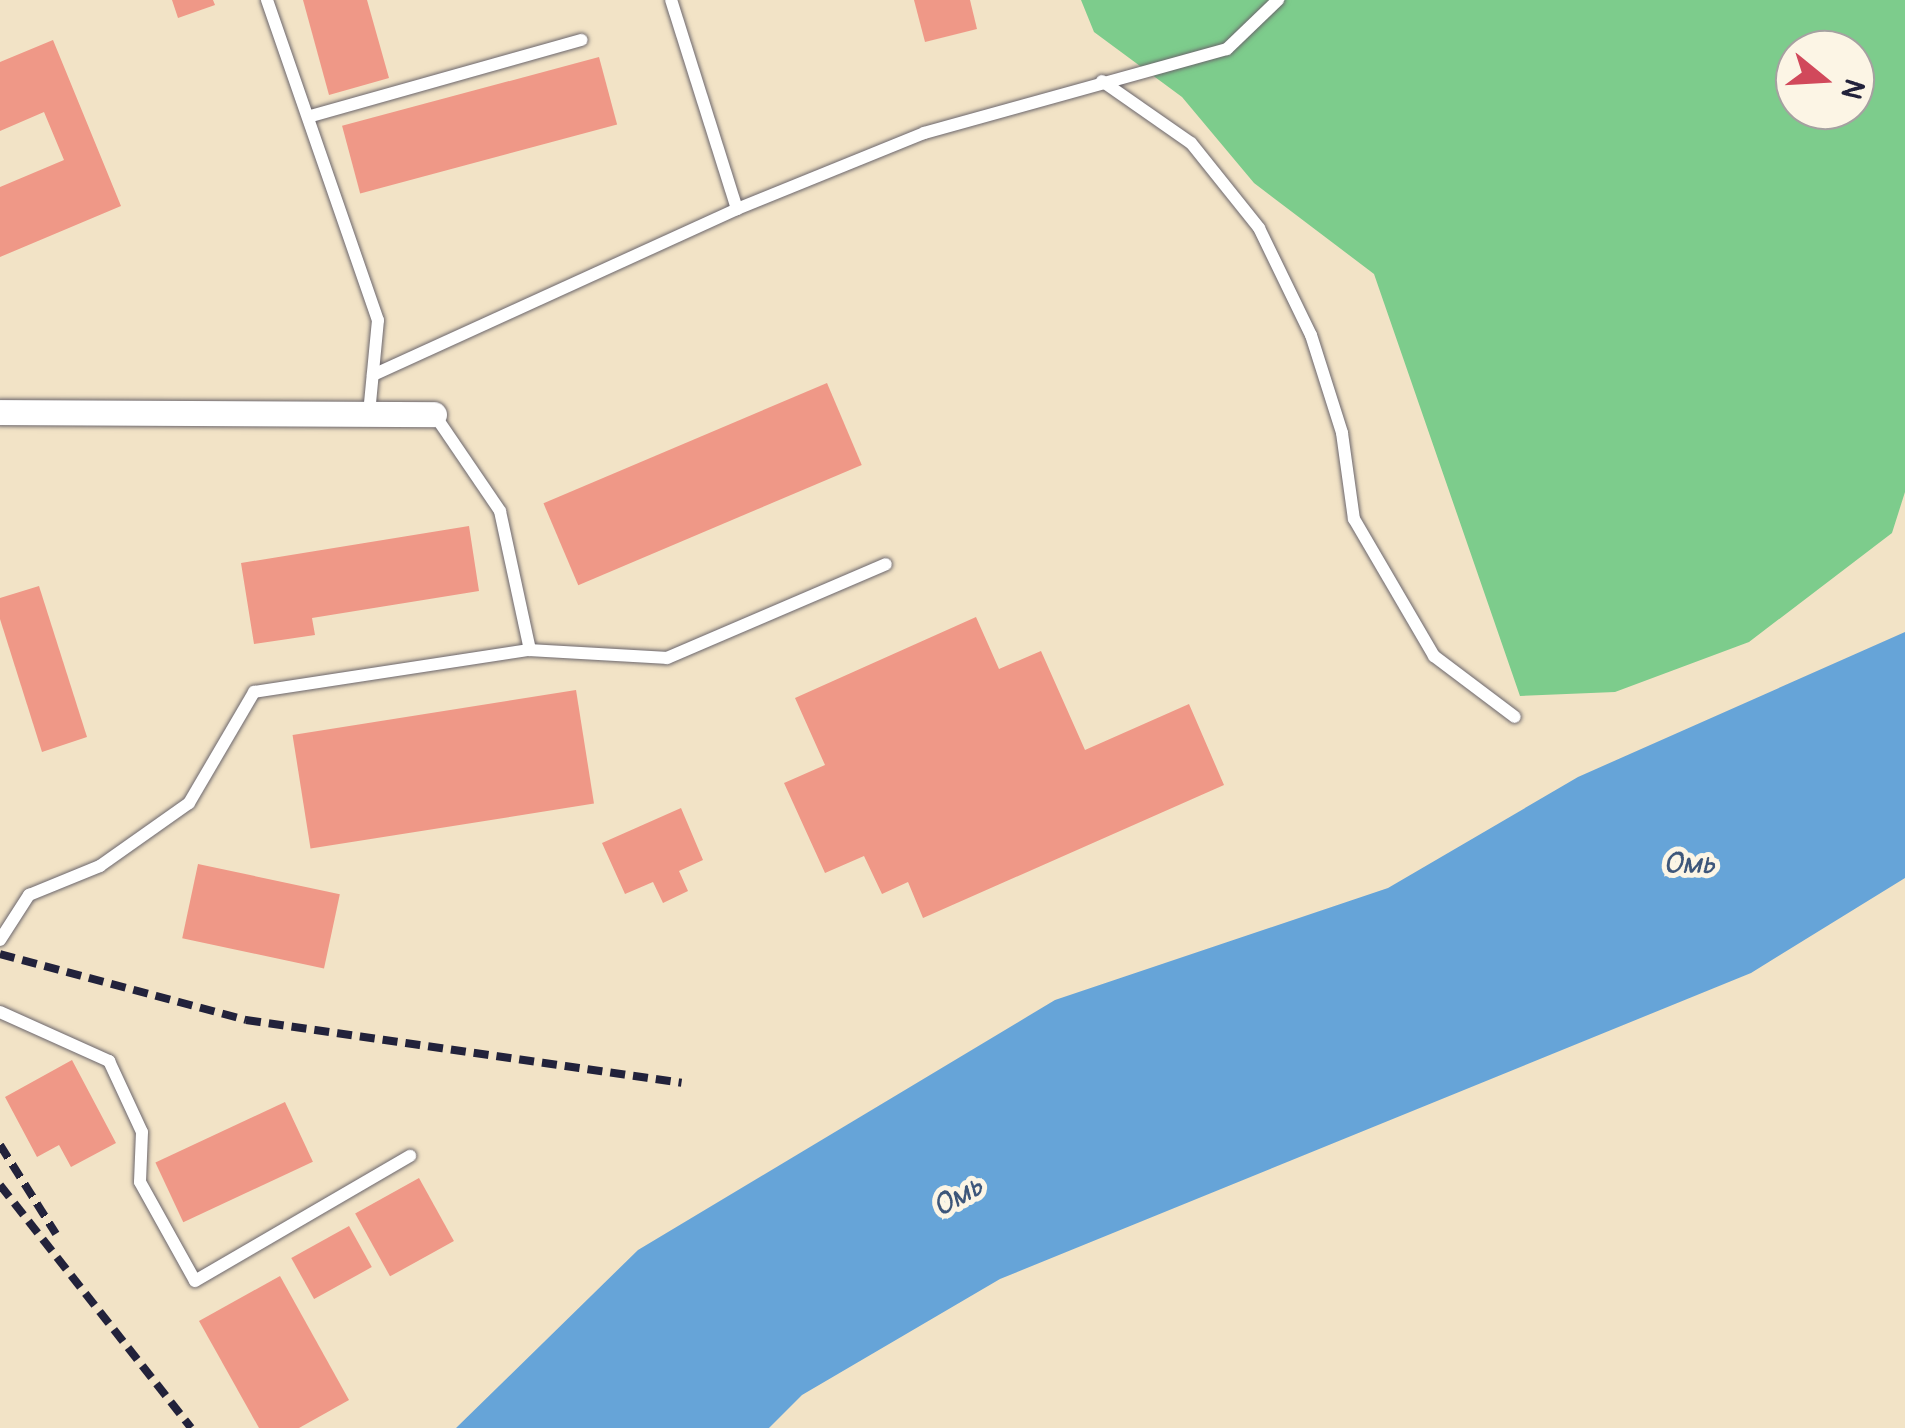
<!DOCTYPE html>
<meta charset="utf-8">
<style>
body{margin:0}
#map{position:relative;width:1905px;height:1428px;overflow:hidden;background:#f2e3c6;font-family:Pangolin,sans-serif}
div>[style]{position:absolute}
.green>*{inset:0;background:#7dcc8c}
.water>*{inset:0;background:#66a4d8}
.building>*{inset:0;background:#ef9887;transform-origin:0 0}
.roads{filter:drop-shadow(0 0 2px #6b666c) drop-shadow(0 0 2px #6b666c)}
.lane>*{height:12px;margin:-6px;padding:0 6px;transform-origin:6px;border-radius:6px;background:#fff}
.street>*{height:25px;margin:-12.5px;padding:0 12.5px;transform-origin:12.5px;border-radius:12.5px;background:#fff}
.rail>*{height:8px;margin-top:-4px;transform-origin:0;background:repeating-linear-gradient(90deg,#22223b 0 15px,transparent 0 23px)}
span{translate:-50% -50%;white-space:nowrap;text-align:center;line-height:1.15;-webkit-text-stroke:10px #fcf5e5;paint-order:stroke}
.water-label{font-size:30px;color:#3d567a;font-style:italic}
.north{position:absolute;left:1775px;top:30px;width:100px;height:100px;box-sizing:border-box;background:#fcf5e5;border:2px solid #a5a1a1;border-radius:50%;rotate:108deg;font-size:28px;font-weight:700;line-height:40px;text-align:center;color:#22223b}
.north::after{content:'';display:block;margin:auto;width:35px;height:45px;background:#d1495b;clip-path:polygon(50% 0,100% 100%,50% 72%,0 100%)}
</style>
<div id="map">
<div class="green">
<div style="clip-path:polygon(evenodd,1081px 0,1905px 0,1905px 492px,1892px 533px,1749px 642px,1615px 692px,1520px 696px,1374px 274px,1254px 183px,1182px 97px,1094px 32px,1081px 0,1795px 50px,1855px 50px,1855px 110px,1795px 110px,1795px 50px)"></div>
</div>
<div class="water">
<div style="clip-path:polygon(1905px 632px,1905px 878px,1751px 973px,1000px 1279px,802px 1395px,769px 1428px,456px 1428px,638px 1250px,1055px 1000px,1388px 888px,1578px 777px)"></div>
</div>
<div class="building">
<div style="clip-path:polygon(172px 0,213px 0,215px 5px,178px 18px)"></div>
<div style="clip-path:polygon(303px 0,367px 0,389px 78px,329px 95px)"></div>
<div style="clip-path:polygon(914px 0,970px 0,977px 29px,925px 42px)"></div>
<div style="clip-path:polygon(53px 40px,121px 206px,0 257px,0 187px,64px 160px,44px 112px,0 131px,0 62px)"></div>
<div style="left:599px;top:57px;width:70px;height:266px;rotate:75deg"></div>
<div style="left:827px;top:383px;width:89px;height:308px;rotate:67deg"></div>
<div style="clip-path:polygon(469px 526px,479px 591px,312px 618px,315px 635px,254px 644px,241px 563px)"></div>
<div style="clip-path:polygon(39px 586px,87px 737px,42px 752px,0 619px,0 598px)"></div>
<div style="clip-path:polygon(976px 617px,999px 669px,1041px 651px,1085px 750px,1189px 704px,1224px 785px,923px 918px,908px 882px,882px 894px,864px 856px,825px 873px,784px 783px,825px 765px,795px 698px)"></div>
<div style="left:576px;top:690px;width:115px;height:287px;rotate:81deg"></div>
<div style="clip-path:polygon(681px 808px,703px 860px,679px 871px,688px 891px,663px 903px,653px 882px,625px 894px,602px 843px)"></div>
<div style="left:198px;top:864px;width:145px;height:76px;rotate:12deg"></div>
<div style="clip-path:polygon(72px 1060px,116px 1143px,71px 1167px,59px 1145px,37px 1157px,5px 1097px)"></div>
<div style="left:285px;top:1102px;width:66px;height:143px;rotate:65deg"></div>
<div style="left:419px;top:1178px;width:72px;height:73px;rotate:61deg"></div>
<div style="left:349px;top:1226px;width:47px;height:66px;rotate:61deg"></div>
<div style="clip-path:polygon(280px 1276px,349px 1400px,299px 1428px,259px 1428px,199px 1321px)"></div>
</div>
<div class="roads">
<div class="lane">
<div style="left:267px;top:0;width:339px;rotate:70.9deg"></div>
<div style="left:378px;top:320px;width:94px;rotate:95.5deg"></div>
<div style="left:1102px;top:81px;width:108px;rotate:34.9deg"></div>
<div style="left:1191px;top:143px;width:109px;rotate:51.3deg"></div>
<div style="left:1259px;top:228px;width:119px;rotate:64.1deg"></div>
<div style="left:1311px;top:335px;width:103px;rotate:72.4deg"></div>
<div style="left:1342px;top:433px;width:87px;rotate:82.1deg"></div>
<div style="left:1354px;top:519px;width:159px;rotate:59.7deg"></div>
<div style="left:1434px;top:656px;width:101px;rotate:37deg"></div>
<div style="left:311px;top:116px;width:281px;rotate:-15.7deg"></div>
<div style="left:737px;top:209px;width:202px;rotate:-22.1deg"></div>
<div style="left:924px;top:133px;width:314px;rotate:-15.5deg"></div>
<div style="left:1227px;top:49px;width:71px;rotate:-43.9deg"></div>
<div style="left:373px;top:375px;width:400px;rotate:-24.5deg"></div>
<div style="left:737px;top:209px;width:219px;rotate:-107.5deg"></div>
<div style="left:530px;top:650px;width:137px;rotate:3.3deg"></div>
<div style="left:667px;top:658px;width:238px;rotate:-23.2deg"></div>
<div style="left:0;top:940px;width:54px;rotate:-57.2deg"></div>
<div style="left:29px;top:895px;width:77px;rotate:-22.2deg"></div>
<div style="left:100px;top:866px;width:109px;rotate:-35.3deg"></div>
<div style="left:189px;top:803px;width:129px;rotate:-59.6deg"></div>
<div style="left:254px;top:692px;width:279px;rotate:-8.7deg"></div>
<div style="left:530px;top:650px;width:142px;rotate:-102.2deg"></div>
<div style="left:500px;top:511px;width:117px;rotate:-124.2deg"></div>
<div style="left:0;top:1012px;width:120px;rotate:24.2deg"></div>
<div style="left:109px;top:1061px;width:78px;rotate:65.1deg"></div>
<div style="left:142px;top:1132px;width:50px;rotate:92.3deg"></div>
<div style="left:140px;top:1182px;width:113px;rotate:60.9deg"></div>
<div style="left:195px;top:1281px;width:249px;rotate:-30.2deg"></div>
</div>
<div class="street">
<div style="left:0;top:412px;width:434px;rotate:0.3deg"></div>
</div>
</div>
<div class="rail">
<div style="left:0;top:954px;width:255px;rotate:15deg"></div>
<div style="left:246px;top:1020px;width:440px;rotate:8.2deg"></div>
<div style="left:0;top:1145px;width:105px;rotate:57.8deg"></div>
<div style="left:0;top:1185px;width:309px;rotate:51.8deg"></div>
</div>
<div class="water-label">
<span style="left:1689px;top:864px">Омь</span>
<span style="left:958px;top:1197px;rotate:-30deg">Омь</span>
</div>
<div class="north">N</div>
</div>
